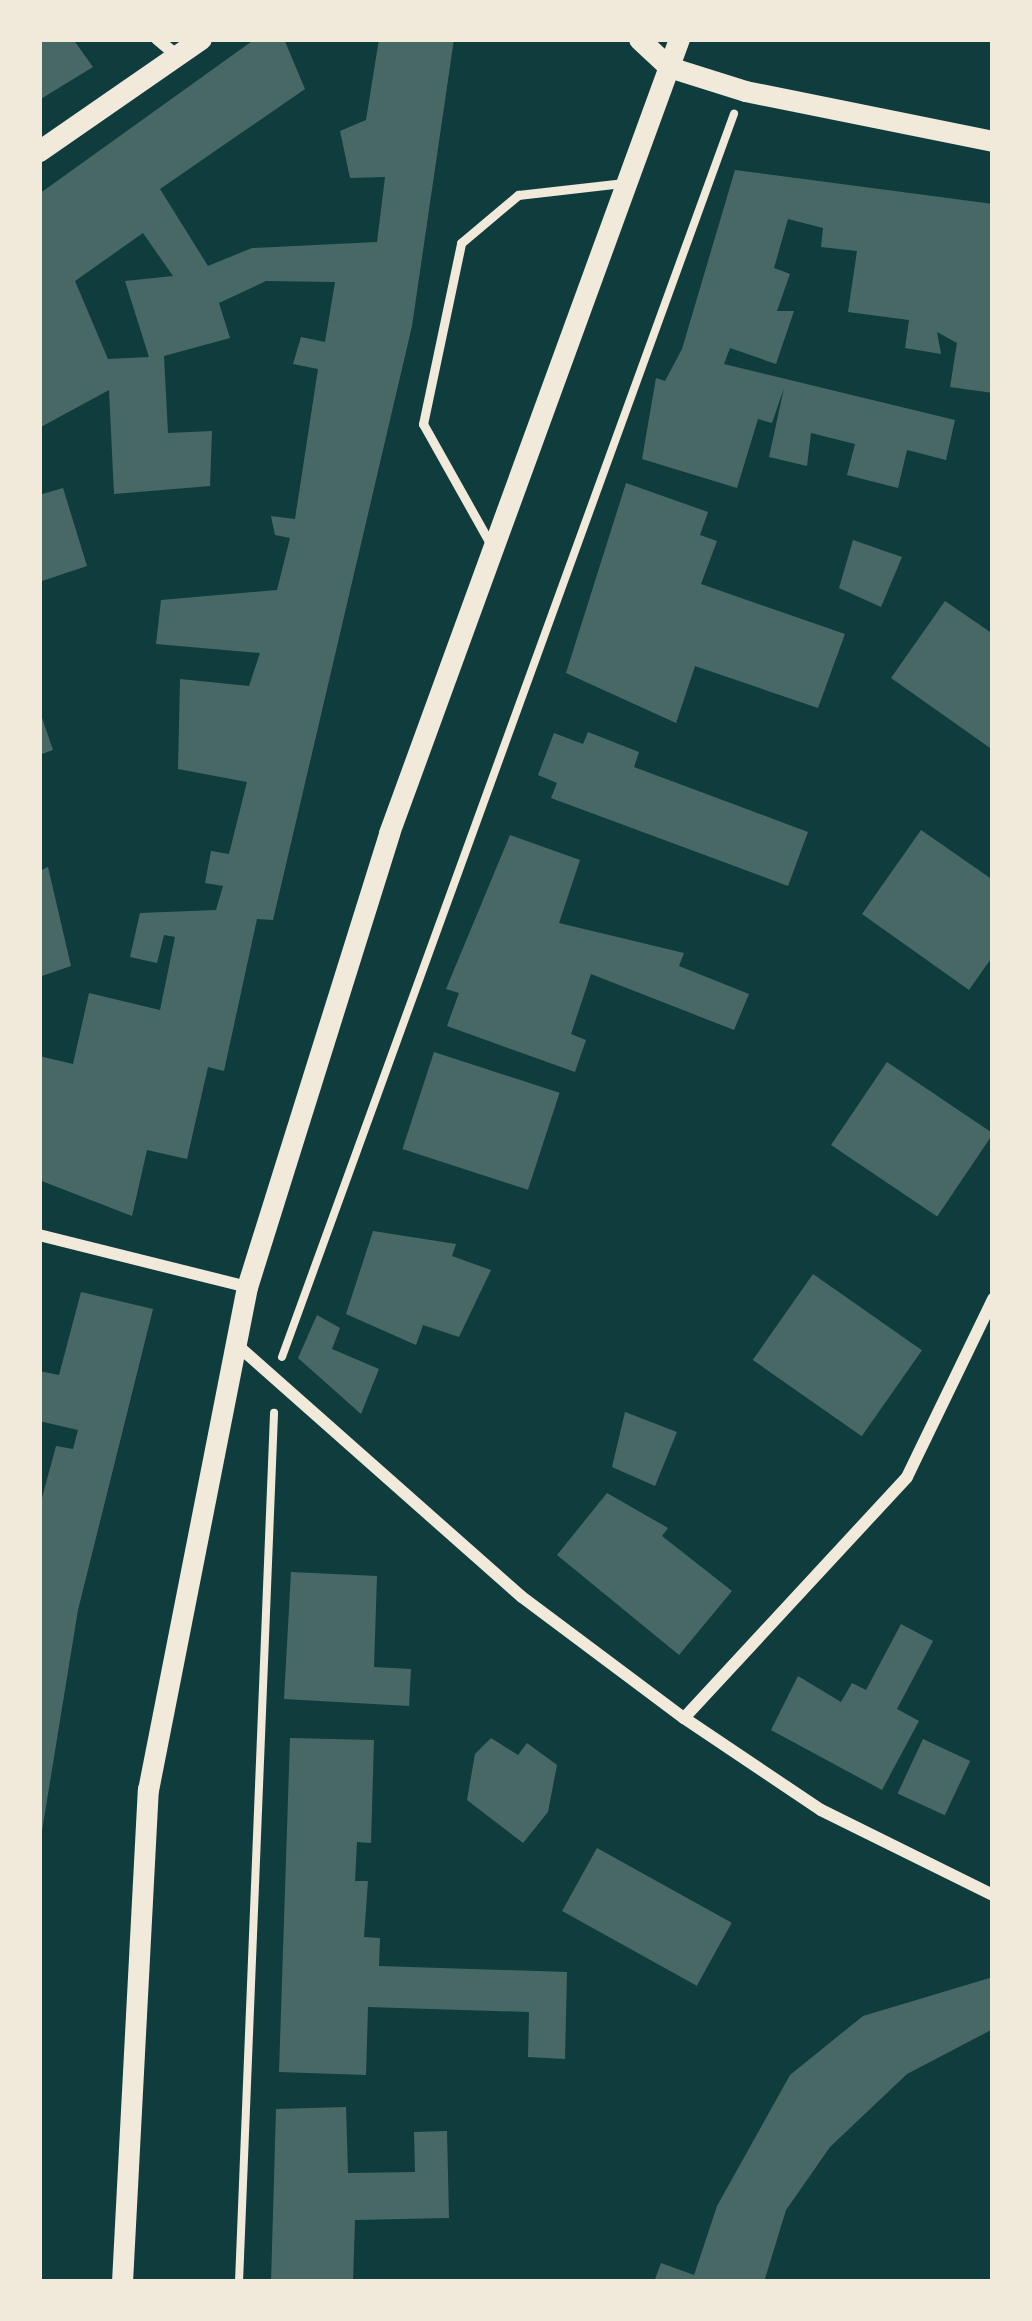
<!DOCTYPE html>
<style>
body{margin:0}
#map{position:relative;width:1032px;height:2321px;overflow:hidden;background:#0f3d3e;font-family:Barlow,sans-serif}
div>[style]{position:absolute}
.building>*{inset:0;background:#486865;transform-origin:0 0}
.path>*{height:8px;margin:-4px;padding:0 4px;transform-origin:4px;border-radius:4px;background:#f1e9da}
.service>*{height:9px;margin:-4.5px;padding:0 4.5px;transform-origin:4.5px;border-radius:4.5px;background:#f1e9da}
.minor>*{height:12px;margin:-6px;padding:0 6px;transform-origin:6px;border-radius:6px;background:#f1e9da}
.tertiary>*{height:21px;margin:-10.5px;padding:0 10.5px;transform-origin:10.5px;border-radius:10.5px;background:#f1e9da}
span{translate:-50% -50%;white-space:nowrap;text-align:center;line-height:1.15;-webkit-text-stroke:12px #f1e9da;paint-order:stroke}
.frame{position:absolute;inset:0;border:42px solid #f1e9da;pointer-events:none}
</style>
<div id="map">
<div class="building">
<div style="clip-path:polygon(39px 39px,73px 39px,93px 67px,39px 100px)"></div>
<div style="clip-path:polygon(evenodd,255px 39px,284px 39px,305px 89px,160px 189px,208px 266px,252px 248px,377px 242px,385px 177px,350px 178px,340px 131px,366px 120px,379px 39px,454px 39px,412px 326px,273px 920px,257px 919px,224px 1071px,208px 1067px,187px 1159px,147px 1150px,132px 1216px,39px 1180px,39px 1056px,73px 1064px,89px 993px,160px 1010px,175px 937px,164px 935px,157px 963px,130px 957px,140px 913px,216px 910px,223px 886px,205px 883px,211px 851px,229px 854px,247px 782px,178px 769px,180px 679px,249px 686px,260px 653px,156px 644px,161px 600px,277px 590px,290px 538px,275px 535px,271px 516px,295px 519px,318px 369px,293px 364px,301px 337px,325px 342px,335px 282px,266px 281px,219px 303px,230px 338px,164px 356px,168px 433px,212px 431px,210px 486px,114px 494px,109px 390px,39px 428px,39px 194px,255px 39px,143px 233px,173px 276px,125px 281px,149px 357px,108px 359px,75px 281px,143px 233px)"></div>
<div style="clip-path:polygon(735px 170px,993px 204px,993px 393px,950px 387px,957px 343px,937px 332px,941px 354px,905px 348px,909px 320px,848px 312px,857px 251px,821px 247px,823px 228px,788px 219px,774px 268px,790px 274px,777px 311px,794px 311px,776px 364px,730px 348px,724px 364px,955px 420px,946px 460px,907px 450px,898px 488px,847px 475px,855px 444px,811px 433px,807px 466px,769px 457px,784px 388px,772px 423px,758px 419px,737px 488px,642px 459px,656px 378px,665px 381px,682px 349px)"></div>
<div style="clip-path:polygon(626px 483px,708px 512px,700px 535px,717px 541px,701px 584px,845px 634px,818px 708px,695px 666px,676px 723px,566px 673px)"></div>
<div style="clip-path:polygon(63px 488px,87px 566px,39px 582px,39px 495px)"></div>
<div style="clip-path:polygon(853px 540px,902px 557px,881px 607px,839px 588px)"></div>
<div style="clip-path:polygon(945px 601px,993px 634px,993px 750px,891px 678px)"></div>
<div style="clip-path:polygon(39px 709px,53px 750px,39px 755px)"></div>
<div style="clip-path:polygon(588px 732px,639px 752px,634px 767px,808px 832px,788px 886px,551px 798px,557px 783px,538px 775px,554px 733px,583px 744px)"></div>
<div style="clip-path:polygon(921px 830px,993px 880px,993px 956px,969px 990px,862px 914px)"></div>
<div style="clip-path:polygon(510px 835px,580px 860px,559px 923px,684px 953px,679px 966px,749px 994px,734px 1030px,591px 974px,571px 1034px,586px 1040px,575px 1072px,447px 1026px,459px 993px,446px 989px)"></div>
<div style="clip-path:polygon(48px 867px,71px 966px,39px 977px,39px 871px)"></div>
<div style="left:434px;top:1052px;width:132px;height:102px;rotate:18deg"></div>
<div style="left:887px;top:1062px;width:128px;height:100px;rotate:34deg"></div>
<div style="clip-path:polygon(373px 1231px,456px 1244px,452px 1256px,491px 1270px,459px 1337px,423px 1325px,416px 1345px,346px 1314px)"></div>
<div style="left:813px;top:1274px;width:133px;height:105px;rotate:35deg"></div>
<div style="clip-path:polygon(81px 1292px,153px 1309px,78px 1610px,41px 1837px,39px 1509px,56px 1446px,73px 1449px,78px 1430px,39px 1421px,39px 1371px,59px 1375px)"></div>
<div style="clip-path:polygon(317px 1315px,340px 1328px,332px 1349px,379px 1369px,361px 1414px,298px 1358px)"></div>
<div style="clip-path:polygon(625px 1412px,677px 1432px,655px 1486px,612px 1467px)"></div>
<div style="clip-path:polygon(607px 1493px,668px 1528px,662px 1536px,732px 1591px,679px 1655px,557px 1555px)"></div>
<div style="clip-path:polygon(291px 1572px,377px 1576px,374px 1667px,411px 1669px,409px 1706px,284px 1699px)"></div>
<div style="clip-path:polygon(901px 1624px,933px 1641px,897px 1709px,919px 1721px,882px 1790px,771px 1730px,798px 1676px,841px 1702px,852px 1683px,866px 1690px)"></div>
<div style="clip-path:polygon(290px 1738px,374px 1740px,371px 1843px,357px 1842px,355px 1881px,368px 1881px,364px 1937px,380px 1938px,379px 1966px,567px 1972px,565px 2059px,528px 2057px,529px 2012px,368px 2007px,366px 2075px,279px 2072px)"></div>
<div style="clip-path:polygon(491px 1738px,518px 1755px,527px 1743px,557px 1765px,548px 1812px,523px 1843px,467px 1800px,475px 1754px)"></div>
<div style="left:923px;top:1739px;width:52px;height:60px;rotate:25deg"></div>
<div style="left:597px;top:1848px;width:154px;height:72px;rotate:29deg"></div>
<div style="clip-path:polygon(993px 1977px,993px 2029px,907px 2074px,830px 2147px,786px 2210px,764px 2282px,654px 2282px,661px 2263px,694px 2275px,717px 2206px,790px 2075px,863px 2016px)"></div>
<div style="clip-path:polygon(346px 2107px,348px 2173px,415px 2172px,414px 2132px,447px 2131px,449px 2218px,355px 2220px,353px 2282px,271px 2282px,276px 2109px)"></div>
</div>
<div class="path">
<div style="left:282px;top:1357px;width:1323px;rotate:-70.02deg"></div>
<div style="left:239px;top:2282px;width:870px;rotate:-87.69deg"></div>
</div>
<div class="service">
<div style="left:491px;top:545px;width:139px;rotate:-119.3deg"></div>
<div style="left:423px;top:424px;width:185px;rotate:-78.1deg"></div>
<div style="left:461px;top:243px;width:75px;rotate:-40.1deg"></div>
<div style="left:518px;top:195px;width:107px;rotate:-6.5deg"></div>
</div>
<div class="minor">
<div style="left:157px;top:39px;width:26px;rotate:40deg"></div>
<div style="left:39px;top:1235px;width:214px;rotate:14deg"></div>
<div style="left:237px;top:1345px;width:380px;rotate:41.5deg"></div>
<div style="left:522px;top:1597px;width:202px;rotate:36.8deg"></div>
<div style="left:684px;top:1718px;width:165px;rotate:33.9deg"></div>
<div style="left:821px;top:1810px;width:192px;rotate:26.3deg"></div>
<div style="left:684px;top:1718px;width:328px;rotate:-47.2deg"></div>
<div style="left:907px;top:1477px;width:198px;rotate:-64.2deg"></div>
</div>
<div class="tertiary">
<div style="left:639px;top:39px;width:41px;rotate:43deg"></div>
<div style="left:669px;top:67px;width:80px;rotate:17.5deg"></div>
<div style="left:745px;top:91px;width:253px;rotate:11.4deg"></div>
<div style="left:39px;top:151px;width:197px;rotate:-34.7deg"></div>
<div style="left:122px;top:2282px;width:493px;rotate:-87deg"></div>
<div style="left:148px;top:1790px;width:513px;rotate:-78.87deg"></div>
<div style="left:247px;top:1287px;width:476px;rotate:-72.6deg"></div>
<div style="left:389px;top:833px;width:845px;rotate:-69.94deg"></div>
</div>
<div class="frame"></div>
</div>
